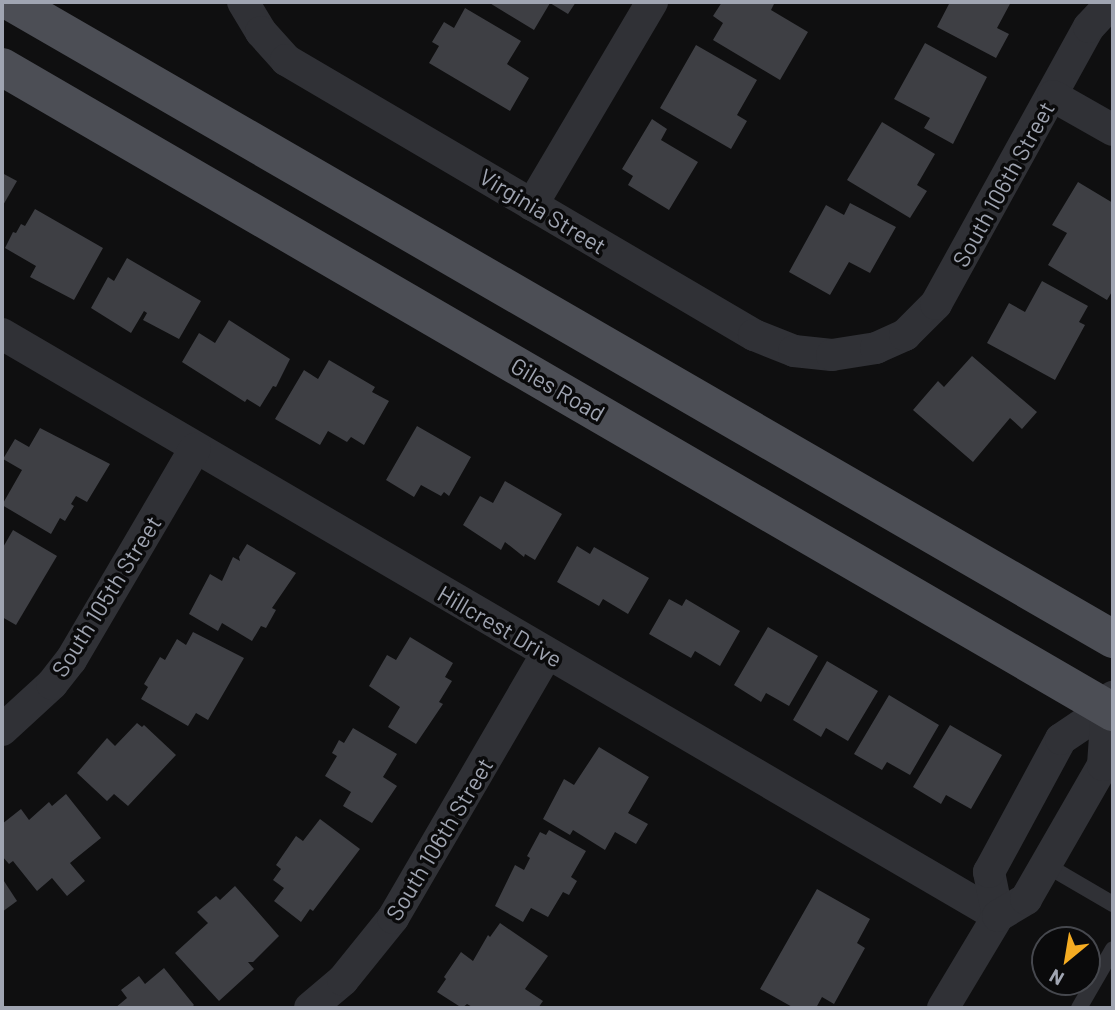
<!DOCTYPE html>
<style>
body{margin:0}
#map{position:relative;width:1115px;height:1010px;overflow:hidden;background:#0f0f10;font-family:Barlow,sans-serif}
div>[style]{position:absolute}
.building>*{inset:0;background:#3e3f44}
.lane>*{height:16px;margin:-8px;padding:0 8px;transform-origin:8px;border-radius:8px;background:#303136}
.street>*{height:32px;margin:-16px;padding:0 16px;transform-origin:16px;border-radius:16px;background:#303136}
.primary>*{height:38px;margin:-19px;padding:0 19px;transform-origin:19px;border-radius:19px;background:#4c4e55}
span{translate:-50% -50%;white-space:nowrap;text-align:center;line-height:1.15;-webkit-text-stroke:7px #0a0a0b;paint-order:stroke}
.street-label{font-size:23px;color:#a0a5b2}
.frame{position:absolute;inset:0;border:4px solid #a0a5b2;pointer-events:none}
.north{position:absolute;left:1031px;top:926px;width:70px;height:70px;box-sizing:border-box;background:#0a0a0b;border:2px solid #46484e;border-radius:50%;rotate:210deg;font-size:19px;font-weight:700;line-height:28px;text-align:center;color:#a0a5b2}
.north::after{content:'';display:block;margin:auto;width:24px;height:32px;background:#f5ac22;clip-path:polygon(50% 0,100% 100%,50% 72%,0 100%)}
</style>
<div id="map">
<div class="building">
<div style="clip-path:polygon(488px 2px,576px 2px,568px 14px,550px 3px,534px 30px)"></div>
<div style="clip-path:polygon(722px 2px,775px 2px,771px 10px,808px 32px,780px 80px,713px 40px,723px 23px,713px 16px)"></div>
<div style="clip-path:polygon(950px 2px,1011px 2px,997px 28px,1009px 34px,996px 58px,937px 27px)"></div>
<div style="clip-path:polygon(465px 8px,521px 41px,507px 64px,529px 78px,510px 111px,429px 63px,439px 46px,432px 42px,444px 22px,454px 28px)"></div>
<div style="clip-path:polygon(925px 43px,987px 77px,953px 144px,924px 128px,930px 118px,894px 99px)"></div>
<div style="clip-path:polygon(696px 45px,757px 80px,737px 115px,747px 121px,731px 149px,660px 108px)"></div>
<div style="clip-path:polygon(652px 119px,667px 129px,661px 140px,698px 162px,669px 210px,628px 185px,633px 176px,622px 169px)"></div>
<div style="clip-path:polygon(882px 122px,935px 154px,917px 185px,927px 191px,910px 218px,847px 180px)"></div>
<div style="clip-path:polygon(2px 173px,17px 181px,2px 207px)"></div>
<div style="clip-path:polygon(1078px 182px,1113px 203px,1113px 290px,1107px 300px,1048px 265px,1067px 233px,1052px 225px)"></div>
<div style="clip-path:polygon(850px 203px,896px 227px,870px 273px,849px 262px,830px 295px,789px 272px,826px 205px,844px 215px)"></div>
<div style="clip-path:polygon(35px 209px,103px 248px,74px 300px,30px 277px,36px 266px,5px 248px,13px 232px,16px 233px,21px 224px,25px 226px)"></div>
<div style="clip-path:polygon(127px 258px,201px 301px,179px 339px,143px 320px,147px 313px,144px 311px,131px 333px,91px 308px,108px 277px,114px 281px)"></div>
<div style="clip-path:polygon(1042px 281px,1088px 306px,1079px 322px,1085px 325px,1055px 380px,987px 343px,1009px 303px,1025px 312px)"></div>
<div style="clip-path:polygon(229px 320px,290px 359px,276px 387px,273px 386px,260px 407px,247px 399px,245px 402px,182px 362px,199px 333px,215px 343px)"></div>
<div style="clip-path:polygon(972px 356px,1037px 412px,1022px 429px,1010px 418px,973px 462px,913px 410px,938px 381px,944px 387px)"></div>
<div style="clip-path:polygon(329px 360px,375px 387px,372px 392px,389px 401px,364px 445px,351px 437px,347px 442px,328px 431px,320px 445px,275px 419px,304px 370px,318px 379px)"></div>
<div style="clip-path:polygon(417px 426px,471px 457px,449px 496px,444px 492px,441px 496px,421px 485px,414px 497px,386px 480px)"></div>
<div style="clip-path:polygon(40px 428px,110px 464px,87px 502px,76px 496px,71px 504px,74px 506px,65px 521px,60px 518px,51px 534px,2px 505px,22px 470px,3px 459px,15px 439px,29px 447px)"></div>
<div style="clip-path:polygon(505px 481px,562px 514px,535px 560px,525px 554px,524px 557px,505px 542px,501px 550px,463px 525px,480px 496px,493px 503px)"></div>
<div style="clip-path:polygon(13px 530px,57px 556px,16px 625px,2px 617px,2px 549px)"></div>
<div style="clip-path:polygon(247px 544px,296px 573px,272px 608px,276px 610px,266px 628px,261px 626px,252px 641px,222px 623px,218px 631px,189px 614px,210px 574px,222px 581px,233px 557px,240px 561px,239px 557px)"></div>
<div style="clip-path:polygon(577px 546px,590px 554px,594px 547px,649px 578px,628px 614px,603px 599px,599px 606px,557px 582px)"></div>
<div style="clip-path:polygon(669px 599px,682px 606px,686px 599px,740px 631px,720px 666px,695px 651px,691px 658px,649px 634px)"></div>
<div style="clip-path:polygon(768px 627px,818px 656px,789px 706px,766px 693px,761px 702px,734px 685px)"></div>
<div style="clip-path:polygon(193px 632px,244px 658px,208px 720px,196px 713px,188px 726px,141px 699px,148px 687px,144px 684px,160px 657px,165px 660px,177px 639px,186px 645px)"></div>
<div style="clip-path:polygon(410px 637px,453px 663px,445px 677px,452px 681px,439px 702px,443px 704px,416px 744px,388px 727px,400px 707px,369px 686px,387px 655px,396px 660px)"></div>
<div style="clip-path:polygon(827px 661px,878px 691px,848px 741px,826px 728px,821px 737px,793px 720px)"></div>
<div style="clip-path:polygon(889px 695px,939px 725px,910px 775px,887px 762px,882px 770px,854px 754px)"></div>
<div style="clip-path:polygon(137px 723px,142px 727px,144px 725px,176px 755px,128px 806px,114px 794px,107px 801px,77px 773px,107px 738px,115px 746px)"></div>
<div style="clip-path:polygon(950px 725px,1002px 755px,971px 809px,946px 795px,941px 804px,913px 787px)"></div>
<div style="clip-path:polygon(353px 728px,397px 754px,383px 777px,397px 786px,372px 823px,343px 806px,351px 792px,325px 776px,337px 756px,332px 753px,339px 740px,344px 743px)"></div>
<div style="clip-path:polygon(599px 747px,649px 777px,628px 813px,648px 824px,636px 844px,615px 832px,605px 850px,573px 830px,570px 835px,543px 819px,564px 779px,574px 785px)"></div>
<div style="clip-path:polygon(66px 794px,101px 838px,70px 863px,85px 881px,67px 896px,52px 878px,37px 891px,13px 861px,9px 864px,2px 856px,2px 824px,21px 809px,29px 820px,49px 802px,52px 806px)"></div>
<div style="clip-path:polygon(320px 819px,360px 849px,313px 911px,310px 909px,301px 922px,274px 901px,284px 888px,273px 880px,281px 869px,276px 865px,296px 836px,303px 841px)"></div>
<div style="clip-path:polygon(549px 830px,586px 851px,571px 877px,577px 881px,569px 895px,563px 892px,548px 917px,531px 908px,523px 922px,495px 906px,515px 865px,524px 870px,530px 858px,527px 856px,540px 832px,546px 835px)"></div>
<div style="clip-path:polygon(2px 878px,17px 901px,2px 912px)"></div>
<div style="clip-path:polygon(235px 886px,279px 936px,253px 962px,248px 962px,254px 969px,219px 1001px,175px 953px,208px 923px,197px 912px,216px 896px,220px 900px)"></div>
<div style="clip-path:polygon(817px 889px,870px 919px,857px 943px,865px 948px,834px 1004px,822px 997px,816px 1008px,794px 1008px,760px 989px)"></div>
<div style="clip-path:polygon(500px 923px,548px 956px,525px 989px,543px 1001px,538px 1008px,474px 1008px,467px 1004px,462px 1008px,437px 992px,446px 979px,444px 977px,461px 952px,473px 961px,488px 935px,490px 937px)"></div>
<div style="clip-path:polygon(164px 968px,194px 1005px,191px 1008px,115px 1008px,127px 998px,121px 990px,139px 976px,145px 984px)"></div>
</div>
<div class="lane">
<div style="left:1046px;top:865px;width:78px;rotate:30.2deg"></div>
<div style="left:1079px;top:1008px;width:68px;rotate:-60deg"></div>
</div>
<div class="street">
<div style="left:243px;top:2px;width:35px;rotate:59deg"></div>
<div style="left:261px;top:32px;width:38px;rotate:48deg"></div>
<div style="left:286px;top:60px;width:543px;rotate:30.44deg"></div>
<div style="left:754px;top:335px;width:43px;rotate:21.8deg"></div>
<div style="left:794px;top:351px;width:38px;rotate:6deg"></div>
<div style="left:832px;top:355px;width:45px;rotate:-9deg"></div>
<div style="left:876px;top:348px;width:32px;rotate:-24deg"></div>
<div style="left:905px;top:335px;width:44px;rotate:-45deg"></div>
<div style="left:936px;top:304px;width:316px;rotate:-61.1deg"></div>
<div style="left:1089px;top:27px;width:34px;rotate:-47deg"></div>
<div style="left:1053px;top:96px;width:69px;rotate:29.5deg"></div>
<div style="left:532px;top:205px;width:236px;rotate:-59.4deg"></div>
<div style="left:2px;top:334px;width:1154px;rotate:30.3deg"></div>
<div style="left:2px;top:730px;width:68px;rotate:-42.6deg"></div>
<div style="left:52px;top:684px;width:31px;rotate:-52deg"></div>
<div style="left:71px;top:660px;width:245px;rotate:-59.6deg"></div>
<div style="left:998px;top:916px;width:45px;rotate:-101.6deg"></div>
<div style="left:989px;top:872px;width:151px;rotate:-61.6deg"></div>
<div style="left:1061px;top:739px;width:55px;rotate:-34deg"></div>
<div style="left:1107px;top:708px;width:13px;rotate:-61deg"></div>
<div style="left:310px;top:1008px;width:43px;rotate:-40.3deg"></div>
<div style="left:343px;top:980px;width:80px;rotate:-51.1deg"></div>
<div style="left:393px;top:918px;width:306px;rotate:-59.8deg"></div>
<div style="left:943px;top:1008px;width:107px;rotate:-59.1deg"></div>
<div style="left:998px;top:916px;width:33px;rotate:-31deg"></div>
<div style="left:1026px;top:899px;width:155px;rotate:-60.1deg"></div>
<div style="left:1103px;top:765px;width:57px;rotate:-86deg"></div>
</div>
<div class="primary">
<div style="left:11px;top:2px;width:1273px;rotate:30.03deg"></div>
<div style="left:2px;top:67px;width:1285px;rotate:30.14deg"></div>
</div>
<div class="street-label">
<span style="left:1003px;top:184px;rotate:-61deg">South 106th Street</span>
<span style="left:543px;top:211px;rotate:31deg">Virginia Street</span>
<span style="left:558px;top:389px;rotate:30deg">Giles Road</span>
<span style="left:106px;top:596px;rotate:-58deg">South 105th Street</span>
<span style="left:500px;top:626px;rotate:30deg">Hillcrest Drive</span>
<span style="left:439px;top:839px;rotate:-59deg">South 106th Street</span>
</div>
<div class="frame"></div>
<div class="north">N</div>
</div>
